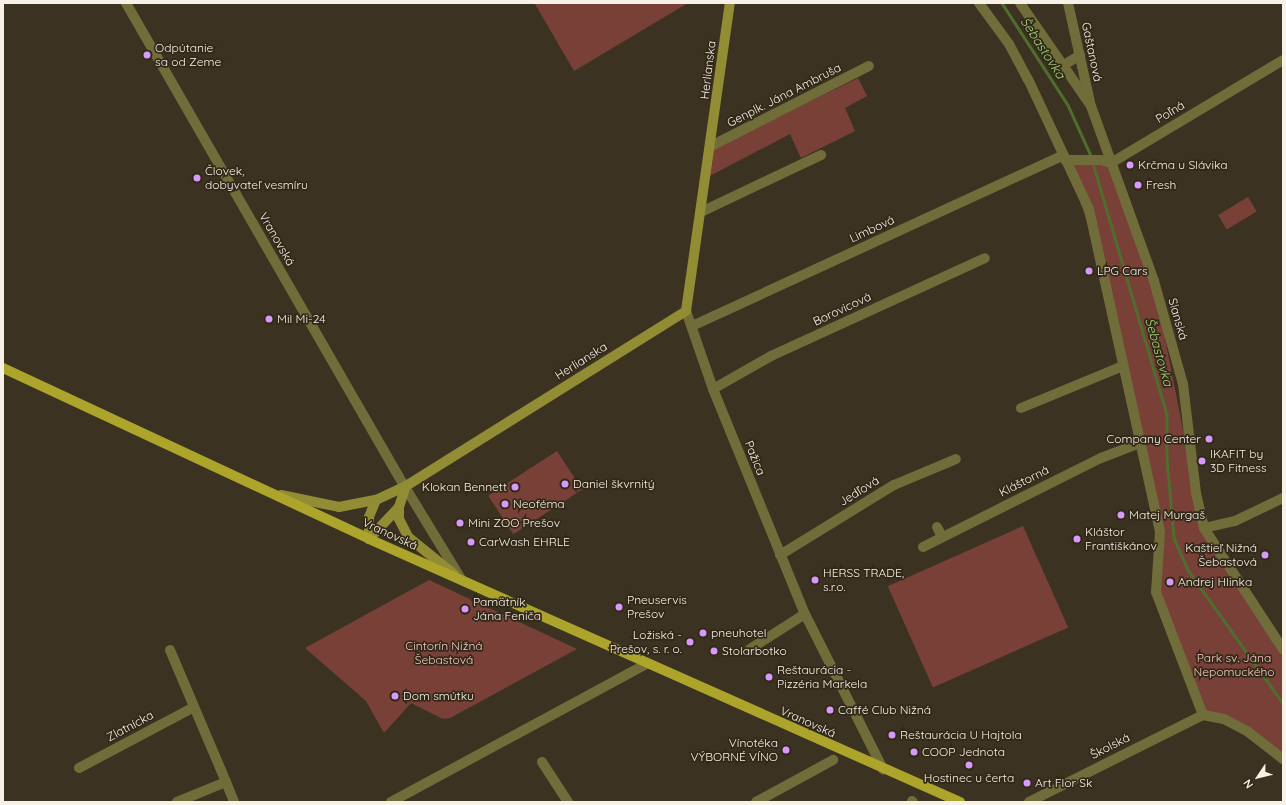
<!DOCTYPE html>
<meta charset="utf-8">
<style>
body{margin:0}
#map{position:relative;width:1286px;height:805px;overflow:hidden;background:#3c3221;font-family:Quicksand,sans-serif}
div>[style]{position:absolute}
.green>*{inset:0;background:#794038;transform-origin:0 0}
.stream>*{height:2.5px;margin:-1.25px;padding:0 1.25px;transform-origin:1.25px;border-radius:1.25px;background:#4e6e2d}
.street>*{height:10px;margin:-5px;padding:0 5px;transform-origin:5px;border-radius:5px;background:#706d3a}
.secondary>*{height:10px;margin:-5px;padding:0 5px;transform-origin:5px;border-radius:5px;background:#928c35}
.primary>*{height:10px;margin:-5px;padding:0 5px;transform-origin:5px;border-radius:5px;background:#aca42b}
.dots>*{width:11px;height:11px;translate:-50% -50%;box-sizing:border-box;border:2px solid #322818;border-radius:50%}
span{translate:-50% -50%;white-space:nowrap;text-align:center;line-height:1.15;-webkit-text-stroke:3.5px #322818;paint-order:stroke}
.poi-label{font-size:12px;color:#f8f1e7}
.left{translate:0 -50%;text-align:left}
.right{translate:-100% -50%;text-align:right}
.street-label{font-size:12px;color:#f8f1e7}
.park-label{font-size:12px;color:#f4c8c0}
.water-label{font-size:13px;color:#a4d479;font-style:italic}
.frame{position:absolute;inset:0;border:4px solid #f8f1e7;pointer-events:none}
.north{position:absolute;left:1238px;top:757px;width:40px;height:40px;-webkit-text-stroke:3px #322818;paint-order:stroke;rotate:235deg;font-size:11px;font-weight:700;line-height:16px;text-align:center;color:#f8f1e7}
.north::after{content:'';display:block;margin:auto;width:14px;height:18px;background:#f8f1e7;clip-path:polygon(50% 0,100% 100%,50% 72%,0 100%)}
</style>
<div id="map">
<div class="green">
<div style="clip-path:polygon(537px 3px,688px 3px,574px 71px,535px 4px)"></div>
<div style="clip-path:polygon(858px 78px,867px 96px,845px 108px,855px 131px,801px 158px,790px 134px,702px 180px,705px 153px)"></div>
<div style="clip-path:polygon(1108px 161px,1160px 313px,1202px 526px,1283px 651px,1283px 760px,1251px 734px,1200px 714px,1161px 610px,1160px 532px,1097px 250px,1066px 162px)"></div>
<div style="left:1248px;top:197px;width:17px;height:35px;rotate:59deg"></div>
<div style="left:557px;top:451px;width:46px;height:82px;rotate:57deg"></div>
<div style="left:1023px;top:526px;width:111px;height:148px;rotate:66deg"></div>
<div style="clip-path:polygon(429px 580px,577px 649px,450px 718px,443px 719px,411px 703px,384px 733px,366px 701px,305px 648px)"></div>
</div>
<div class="stream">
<div style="left:1002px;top:3px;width:121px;rotate:57.1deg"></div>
<div style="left:1068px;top:105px;width:58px;rotate:65.6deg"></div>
<div style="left:1093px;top:163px;width:262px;rotate:73.6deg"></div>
<div style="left:1167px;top:414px;width:44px;rotate:90deg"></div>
<div style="left:1167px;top:458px;width:80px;rotate:85deg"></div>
<div style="left:1174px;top:538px;width:35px;rotate:66deg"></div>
<div style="left:1188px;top:570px;width:163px;rotate:54.5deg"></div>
</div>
<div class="street">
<div style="left:126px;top:3px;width:547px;rotate:60.06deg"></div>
<div style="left:399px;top:477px;width:119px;rotate:58.7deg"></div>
<div style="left:979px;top:3px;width:51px;rotate:53.8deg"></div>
<div style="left:1009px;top:44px;width:40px;rotate:62deg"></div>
<div style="left:1028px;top:79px;width:144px;rotate:64.9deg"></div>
<div style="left:1089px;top:209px;width:331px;rotate:77.6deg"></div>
<div style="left:1160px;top:532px;width:60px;rotate:93.8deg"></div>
<div style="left:1156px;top:592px;width:132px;rotate:69.1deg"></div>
<div style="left:1203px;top:715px;width:21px;rotate:11deg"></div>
<div style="left:1224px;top:719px;width:26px;rotate:28deg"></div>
<div style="left:1247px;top:731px;width:46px;rotate:37.9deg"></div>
<div style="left:1020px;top:3px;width:125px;rotate:55.4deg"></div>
<div style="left:1091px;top:106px;width:186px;rotate:70.2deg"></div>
<div style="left:1154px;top:281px;width:107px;rotate:74.3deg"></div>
<div style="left:1183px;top:384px;width:110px;rotate:83.2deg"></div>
<div style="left:1196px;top:493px;width:36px;rotate:77deg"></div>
<div style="left:1204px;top:528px;width:145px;rotate:56.9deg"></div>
<div style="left:1068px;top:3px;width:101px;rotate:77.5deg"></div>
<div style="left:1062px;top:66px;width:21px;rotate:-31deg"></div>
<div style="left:711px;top:146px;width:177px;rotate:-26.9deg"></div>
<div style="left:1065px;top:160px;width:36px"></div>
<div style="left:1101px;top:160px;width:10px;rotate:17deg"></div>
<div style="left:1111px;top:163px;width:200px;rotate:-30.9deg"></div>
<div style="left:701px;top:212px;width:133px;rotate:-25.4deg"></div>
<div style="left:686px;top:311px;width:83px;rotate:70.9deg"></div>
<div style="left:713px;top:389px;width:243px;rotate:67.8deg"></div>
<div style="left:805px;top:614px;width:174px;rotate:63.3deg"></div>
<div style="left:692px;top:326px;width:409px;rotate:-24.7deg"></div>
<div style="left:713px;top:389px;width:67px;rotate:-29.6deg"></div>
<div style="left:771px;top:356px;width:235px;rotate:-24.6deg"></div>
<div style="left:1021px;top:408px;width:110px;rotate:-22.4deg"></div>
<div style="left:937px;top:527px;width:11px;rotate:63deg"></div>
<div style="left:1204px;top:528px;width:32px;rotate:-13deg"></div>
<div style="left:1235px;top:521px;width:53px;rotate:-25.6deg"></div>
<div style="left:923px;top:547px;width:199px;rotate:-26.6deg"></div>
<div style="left:1101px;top:458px;width:42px;rotate:-21deg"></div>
<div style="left:780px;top:555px;width:134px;rotate:-31.6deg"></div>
<div style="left:894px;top:485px;width:67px;rotate:-22.8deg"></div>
<div style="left:750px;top:649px;width:65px;rotate:-32.5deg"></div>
<div style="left:170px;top:650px;width:143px;rotate:67deg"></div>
<div style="left:542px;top:762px;width:48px;rotate:57deg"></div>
<div style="left:79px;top:768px;width:130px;rotate:-27.9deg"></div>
<div style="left:912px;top:801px;width:1px;rotate:45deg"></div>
<div style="left:177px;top:802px;width:53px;rotate:-22.2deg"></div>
<div style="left:226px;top:782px;width:22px;rotate:68deg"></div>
<div style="left:391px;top:802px;width:290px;rotate:-28.4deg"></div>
<div style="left:756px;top:802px;width:88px;rotate:-28.6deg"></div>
<div style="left:1029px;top:802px;width:195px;rotate:-26.6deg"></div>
</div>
<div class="secondary">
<div style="left:281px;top:495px;width:59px;rotate:11.7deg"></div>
<div style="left:339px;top:507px;width:38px;rotate:-11deg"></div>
<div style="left:399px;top:507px;width:12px;rotate:90deg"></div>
<div style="left:399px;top:519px;width:20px;rotate:63deg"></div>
<div style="left:408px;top:537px;width:60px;rotate:39deg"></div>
<div style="left:369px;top:539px;width:22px;rotate:-90deg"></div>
<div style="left:369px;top:517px;width:18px;rotate:-68deg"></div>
<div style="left:376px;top:500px;width:33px;rotate:-25deg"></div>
<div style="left:406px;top:486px;width:330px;rotate:-32deg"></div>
<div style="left:686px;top:311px;width:311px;rotate:-81.9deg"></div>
<div style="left:369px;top:539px;width:44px;rotate:-46.8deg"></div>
<div style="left:399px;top:507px;width:22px;rotate:-72deg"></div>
</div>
<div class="primary">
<div style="left:3px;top:368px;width:404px;rotate:25deg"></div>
<div style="left:369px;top:539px;width:647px;rotate:23.99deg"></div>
</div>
<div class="dots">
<div style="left:147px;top:55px;background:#d69bfa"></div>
<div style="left:1130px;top:165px;background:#d69bfa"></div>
<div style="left:197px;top:178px;background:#d69bfa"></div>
<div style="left:1138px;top:185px;background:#d69bfa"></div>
<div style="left:1089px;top:271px;background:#d69bfa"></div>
<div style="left:269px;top:319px;background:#d69bfa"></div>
<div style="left:1209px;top:439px;background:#d69bfa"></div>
<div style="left:1202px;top:461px;background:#d69bfa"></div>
<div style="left:565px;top:484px;background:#d69bfa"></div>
<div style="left:515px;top:487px;background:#d69bfa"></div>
<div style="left:505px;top:504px;background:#d69bfa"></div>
<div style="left:1121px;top:515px;background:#d69bfa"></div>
<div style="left:460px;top:523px;background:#d69bfa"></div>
<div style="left:1077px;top:539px;background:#d69bfa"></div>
<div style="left:471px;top:542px;background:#d69bfa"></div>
<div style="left:1265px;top:555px;background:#d69bfa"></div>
<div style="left:815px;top:580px;background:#d69bfa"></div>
<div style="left:1170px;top:582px;background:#d69bfa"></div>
<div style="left:619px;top:607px;background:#d69bfa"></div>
<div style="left:465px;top:609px;background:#d69bfa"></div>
<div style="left:703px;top:633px;background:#d69bfa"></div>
<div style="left:690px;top:642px;background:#d69bfa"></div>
<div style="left:714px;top:651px;background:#d69bfa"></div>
<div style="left:769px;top:677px;background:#d69bfa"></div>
<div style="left:395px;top:696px;background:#d69bfa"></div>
<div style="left:830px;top:710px;background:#d69bfa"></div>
<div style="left:892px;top:735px;background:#d69bfa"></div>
<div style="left:786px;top:750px;background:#d69bfa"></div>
<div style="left:914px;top:752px;background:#d69bfa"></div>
<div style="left:969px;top:765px;background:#d69bfa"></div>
<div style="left:1027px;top:783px;background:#d69bfa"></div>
</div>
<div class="poi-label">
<span class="left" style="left:155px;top:55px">Odpútanie<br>sa od Zeme</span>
<span class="left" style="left:1138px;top:165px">Krčma u Slávika</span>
<span class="left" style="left:205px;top:178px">Človek,<br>dobyvateľ vesmíru</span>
<span class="left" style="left:1146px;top:185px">Fresh</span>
<span class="left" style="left:1097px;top:271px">LPG Cars</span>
<span class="left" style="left:277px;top:319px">Mil Mi-24</span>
<span class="right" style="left:1201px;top:439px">Company Center</span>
<span class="left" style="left:1210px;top:461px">IKAFIT by<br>3D Fitness</span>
<span class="left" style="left:573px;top:484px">Daniel škvrnitý</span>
<span class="right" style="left:507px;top:487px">Klokan Bennett</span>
<span class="left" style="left:513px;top:504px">Neoféma</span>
<span class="left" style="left:1129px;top:515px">Matej Murgaš</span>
<span class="left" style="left:468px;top:523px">Mini ZOO Prešov</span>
<span class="left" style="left:1085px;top:539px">Kláštor<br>Františkánov</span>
<span class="left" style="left:479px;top:542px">CarWash EHRLE</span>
<span class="right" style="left:1257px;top:555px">Kaštieľ Nižná<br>Šebastová</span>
<span class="left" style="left:823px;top:580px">HERSS TRADE,<br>s.r.o.</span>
<span class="left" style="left:1178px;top:582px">Andrej Hlinka</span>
<span class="left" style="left:627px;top:607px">Pneuservis<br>Prešov</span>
<span class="left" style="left:473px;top:609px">Pamätník<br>Jána Feniča</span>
<span class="left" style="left:711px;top:633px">pneuhotel</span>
<span class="right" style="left:682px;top:642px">Ložiská -<br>Prešov, s. r. o.</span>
<span class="left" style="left:722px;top:651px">Stolarbotko</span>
<span class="left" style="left:777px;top:677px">Reštaurácia -<br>Pizzéria Markela</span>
<span class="left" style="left:403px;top:696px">Dom smútku</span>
<span class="left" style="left:838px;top:710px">Caffé Club Nižná</span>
<span class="left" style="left:900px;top:735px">Reštaurácia U Hajtola</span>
<span class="right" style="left:778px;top:750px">Vínotéka<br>VÝBORNÉ VÍNO</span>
<span class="left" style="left:922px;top:752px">COOP Jednota</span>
<span style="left:969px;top:778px">Hostinec u čerta</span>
<span class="left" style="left:1035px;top:783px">Art Flor Sk</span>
</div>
<div class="street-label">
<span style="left:1092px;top:52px;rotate:78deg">Gaštanová</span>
<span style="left:708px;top:70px;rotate:-83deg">Herlianska</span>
<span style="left:784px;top:95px;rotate:-27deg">Genplk. Jána Ambruša</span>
<span style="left:1170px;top:112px;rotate:-31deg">Poľná</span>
<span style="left:872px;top:229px;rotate:-25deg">Limbová</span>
<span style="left:277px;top:239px;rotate:60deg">Vranovská</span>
<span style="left:842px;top:309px;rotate:-25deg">Borovicová</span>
<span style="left:1178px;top:319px;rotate:74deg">Slanská</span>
<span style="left:581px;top:361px;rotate:-32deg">Herlianska</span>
<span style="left:755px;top:458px;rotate:68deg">Pažica</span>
<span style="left:1024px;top:481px;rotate:-27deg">Kláštorná</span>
<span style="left:859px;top:491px;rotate:-32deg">Jedľová</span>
<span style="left:390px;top:534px;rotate:25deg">Vranovská</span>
<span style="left:808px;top:722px;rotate:24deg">Vranovská</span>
<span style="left:130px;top:726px;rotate:-28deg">Zlatnícka</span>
<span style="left:1110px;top:746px;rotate:-27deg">Školská</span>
</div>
<div class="park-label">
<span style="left:444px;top:653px">Cintorín Nižná<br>Šebastová</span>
<span style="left:1234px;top:665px">Park sv. Jána<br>Nepomuckého</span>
</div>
<div class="water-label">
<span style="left:1043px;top:48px;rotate:57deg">Šebastovka</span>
<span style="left:1159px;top:352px;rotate:74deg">Šebastovka</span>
</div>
<div class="frame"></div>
<div class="north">N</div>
</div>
